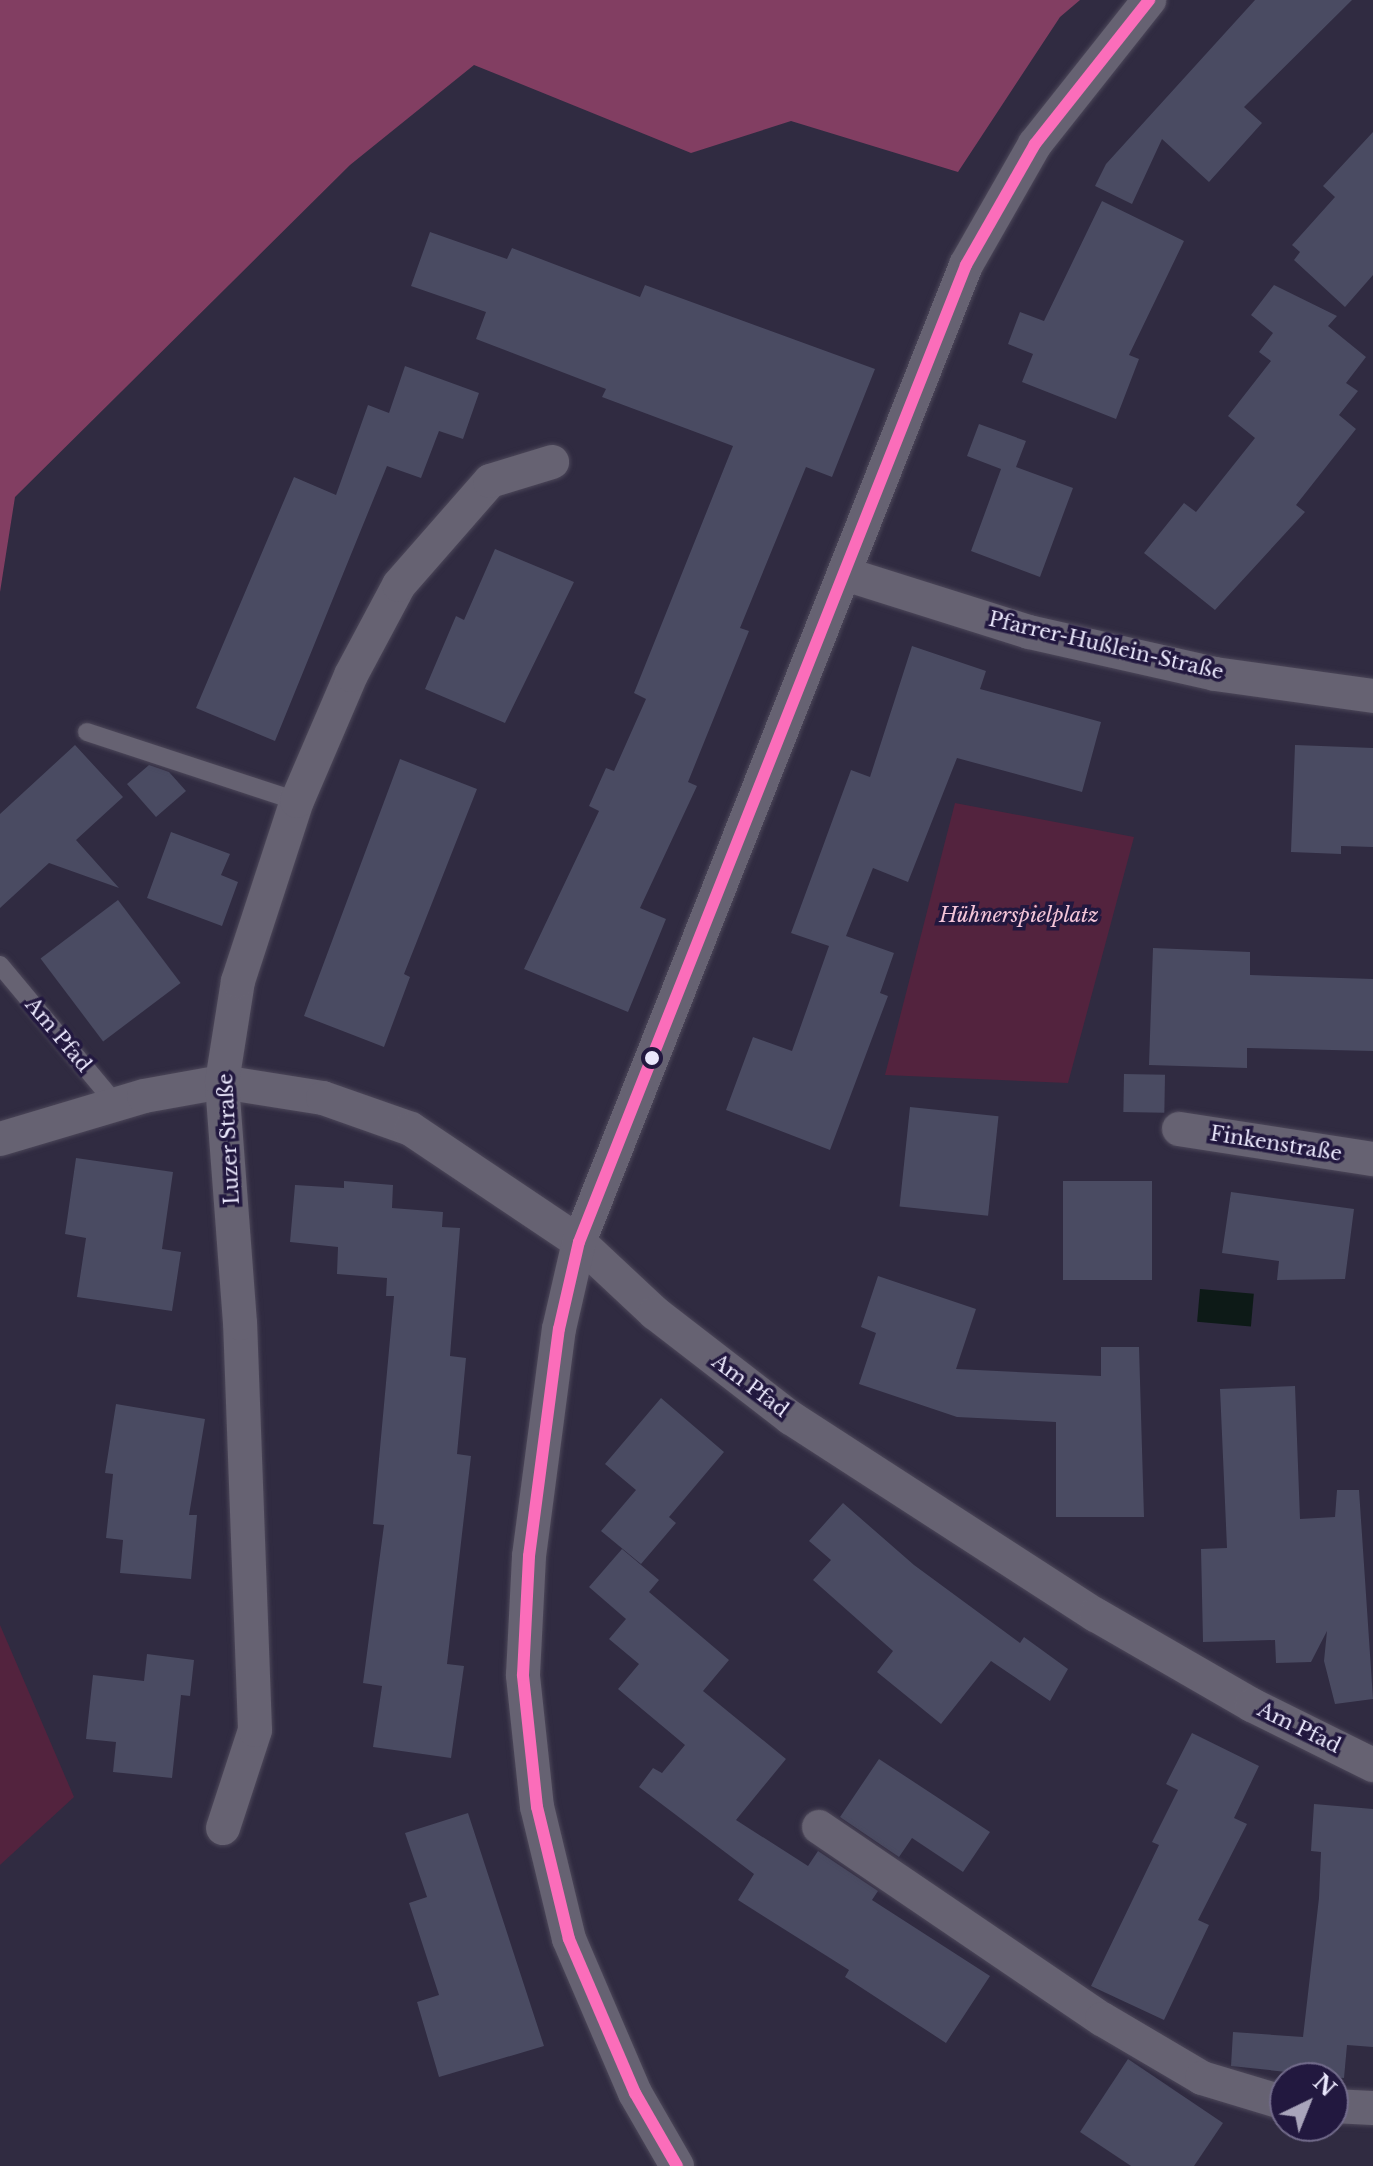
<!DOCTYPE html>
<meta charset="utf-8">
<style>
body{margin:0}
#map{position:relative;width:1373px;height:2166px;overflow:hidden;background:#302b41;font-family:"Libre Baskerville",serif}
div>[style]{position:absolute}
.green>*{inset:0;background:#53233e}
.forest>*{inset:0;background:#823e62}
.water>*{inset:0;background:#0d1a17;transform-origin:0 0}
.building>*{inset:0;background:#4a4b62;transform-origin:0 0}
.roads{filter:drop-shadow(0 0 2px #4c4759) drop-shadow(0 0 2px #4c4759)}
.lane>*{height:18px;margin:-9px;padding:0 9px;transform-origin:9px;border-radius:9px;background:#666272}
.street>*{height:34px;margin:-17px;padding:0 17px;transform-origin:17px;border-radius:17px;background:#666272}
.bus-1>*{height:12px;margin:-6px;padding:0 6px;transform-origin:6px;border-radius:6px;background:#fb6dba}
.dots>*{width:22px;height:22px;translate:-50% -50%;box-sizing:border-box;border:4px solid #22183f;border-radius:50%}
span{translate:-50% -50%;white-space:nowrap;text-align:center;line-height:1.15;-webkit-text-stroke:7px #22183f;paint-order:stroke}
.street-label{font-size:20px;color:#eae7fc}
.park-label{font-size:20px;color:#f4c5d8;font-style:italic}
.north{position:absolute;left:1269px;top:2062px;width:80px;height:80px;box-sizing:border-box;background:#22183f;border:2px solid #726b8b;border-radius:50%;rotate:43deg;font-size:22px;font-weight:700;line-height:32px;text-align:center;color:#eae7fc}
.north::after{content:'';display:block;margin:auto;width:28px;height:36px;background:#a9a5bb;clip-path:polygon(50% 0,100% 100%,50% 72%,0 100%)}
</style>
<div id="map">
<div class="green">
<div style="clip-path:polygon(955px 803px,1134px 837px,1068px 1083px,885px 1075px)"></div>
<div style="clip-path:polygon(0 1625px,74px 1797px,0 1865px)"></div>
</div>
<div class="forest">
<div style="clip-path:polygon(0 0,1080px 0,1060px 17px,958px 172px,791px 121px,691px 153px,474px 65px,350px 165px,15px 497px,0 592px)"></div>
</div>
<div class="water">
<div style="left:1200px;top:1289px;width:54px;height:33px;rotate:5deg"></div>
</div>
<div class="building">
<div style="clip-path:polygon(1255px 0,1352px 0,1244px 107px,1262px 123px,1209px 182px,1162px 139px,1132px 204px,1095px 186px,1106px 164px)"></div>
<div style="clip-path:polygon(1373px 132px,1373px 275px,1345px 307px,1294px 260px,1300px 252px,1292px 245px,1335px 197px,1323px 186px)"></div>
<div style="clip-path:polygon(1102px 201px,1184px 241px,1129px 355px,1139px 359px,1116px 419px,1022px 382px,1033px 354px,1008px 344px,1020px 312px,1044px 321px)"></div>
<div style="clip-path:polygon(430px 232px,507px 259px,512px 248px,640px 297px,645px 285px,875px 369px,832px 477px,806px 467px,740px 628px,749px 631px,688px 782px,697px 786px,640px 908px,666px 919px,628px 1012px,524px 969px,599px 811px,589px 806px,606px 768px,614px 771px,646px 699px,634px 693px,733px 446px,602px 397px,606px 389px,476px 339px,486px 312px,411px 286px)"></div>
<div style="clip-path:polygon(1274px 285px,1337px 316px,1328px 326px,1366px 357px,1346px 383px,1358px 391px,1339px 415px,1356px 429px,1296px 505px,1305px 512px,1215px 610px,1144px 553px,1184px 503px,1196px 512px,1255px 438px,1228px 416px,1271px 361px,1259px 352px,1273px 333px,1251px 315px)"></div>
<div style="clip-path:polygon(405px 366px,479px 393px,463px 439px,439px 431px,421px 478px,387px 466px,275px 741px,196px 708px,294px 477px,336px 495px,368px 405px,389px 413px)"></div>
<div style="clip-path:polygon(979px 424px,1026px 441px,1016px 467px,1073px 488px,1040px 577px,971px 551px,1001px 469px,967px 456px)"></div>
<div style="clip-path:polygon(495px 549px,574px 582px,505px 723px,425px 689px,456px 616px,464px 620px)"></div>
<div style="clip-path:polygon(912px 646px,986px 671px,980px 689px,1101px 722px,1082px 792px,957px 758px,908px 882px,873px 868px,846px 936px,894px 953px,880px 993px,888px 996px,830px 1150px,726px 1110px,753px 1037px,792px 1051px,829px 946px,791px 933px,851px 770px,870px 777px)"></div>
<div style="clip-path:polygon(75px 745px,123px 797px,76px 840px,119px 888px,49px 863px,0 908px,0 814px)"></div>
<div style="clip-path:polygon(1295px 745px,1373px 748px,1373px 847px,1341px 846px,1341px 854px,1291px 852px)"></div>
<div style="clip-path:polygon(400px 759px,477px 789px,404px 974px,410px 977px,384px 1047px,304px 1016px)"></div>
<div style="clip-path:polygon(149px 765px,169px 772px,186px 791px,156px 817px,127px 784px)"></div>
<div style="clip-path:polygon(171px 832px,230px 854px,221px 875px,238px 882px,222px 926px,147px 898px)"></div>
<div style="left:118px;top:900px;width:104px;height:97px;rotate:53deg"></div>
<div style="clip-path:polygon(1153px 948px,1250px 952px,1250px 975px,1373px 979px,1373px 1051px,1247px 1048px,1247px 1068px,1149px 1065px)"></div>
<div style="left:1124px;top:1074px;width:41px;height:38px;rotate:1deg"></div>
<div style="left:910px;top:1107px;width:89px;height:100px;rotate:6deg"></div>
<div style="clip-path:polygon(76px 1158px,173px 1172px,162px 1249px,181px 1252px,172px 1311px,77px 1297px,86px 1238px,65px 1234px)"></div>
<div style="clip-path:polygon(344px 1181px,393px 1185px,392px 1208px,443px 1212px,442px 1227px,460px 1228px,450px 1356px,466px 1358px,457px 1454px,471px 1456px,447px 1664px,464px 1666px,451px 1758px,373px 1747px,382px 1686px,363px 1683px,384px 1525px,373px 1524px,394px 1296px,386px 1296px,387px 1278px,337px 1274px,338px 1247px,290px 1242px,295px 1185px,344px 1188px)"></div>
<div style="left:1152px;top:1181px;width:99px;height:89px;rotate:90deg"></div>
<div style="clip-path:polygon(1231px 1192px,1354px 1209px,1345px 1279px,1277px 1280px,1279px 1261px,1222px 1253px)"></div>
<div style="clip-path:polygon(878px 1276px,976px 1309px,956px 1369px,1101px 1376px,1101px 1347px,1139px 1347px,1144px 1517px,1056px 1517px,1056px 1422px,957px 1417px,859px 1384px,876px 1333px,861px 1327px)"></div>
<div style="clip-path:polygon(1295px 1386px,1300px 1519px,1335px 1517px,1337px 1490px,1359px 1490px,1373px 1699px,1335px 1704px,1324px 1661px,1327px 1631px,1311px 1662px,1276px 1663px,1275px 1640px,1203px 1642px,1201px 1549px,1227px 1548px,1220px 1389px)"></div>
<div style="clip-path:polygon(661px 1398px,724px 1452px,669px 1517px,676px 1523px,641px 1564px,601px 1531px,636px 1490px,605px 1464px)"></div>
<div style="clip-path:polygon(116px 1404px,205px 1419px,189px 1515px,197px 1515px,191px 1579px,120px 1573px,123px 1540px,106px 1538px,113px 1474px,105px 1473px)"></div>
<div style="clip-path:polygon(843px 1503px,914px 1565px,1020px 1643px,1024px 1637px,1068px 1669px,1050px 1701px,991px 1661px,941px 1724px,877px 1672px,893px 1651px,813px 1580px,831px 1560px,809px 1541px)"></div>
<div style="clip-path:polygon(622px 1549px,659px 1580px,649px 1592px,729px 1660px,703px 1691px,786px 1759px,736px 1820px,808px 1866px,818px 1851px,878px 1891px,872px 1900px,990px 1976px,946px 2043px,845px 1977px,849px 1970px,738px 1900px,754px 1874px,639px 1787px,653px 1768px,662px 1773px,685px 1745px,618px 1689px,639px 1664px,609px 1639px,626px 1619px,589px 1587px)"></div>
<div style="clip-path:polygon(147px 1654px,194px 1660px,190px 1696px,181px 1695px,172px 1778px,113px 1772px,116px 1742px,86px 1739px,93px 1675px,144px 1681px)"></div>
<div style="clip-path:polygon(1192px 1733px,1259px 1766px,1234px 1818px,1247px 1824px,1198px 1920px,1209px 1925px,1164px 2020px,1091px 1986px,1159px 1845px,1152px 1842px,1178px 1790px,1166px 1784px)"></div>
<div style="clip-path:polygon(879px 1759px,990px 1832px,963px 1872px,912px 1838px,899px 1857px,840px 1817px)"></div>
<div style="clip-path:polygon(1314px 1804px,1373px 1809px,1373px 2047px,1347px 2045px,1344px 2078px,1231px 2066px,1233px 2032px,1303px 2037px,1319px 1898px,1321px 1852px,1311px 1851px)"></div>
<div style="clip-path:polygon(468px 1813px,544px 2046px,439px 2077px,417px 2002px,439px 1995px,409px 1903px,427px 1897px,405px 1833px)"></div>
<div style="clip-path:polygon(1128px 2059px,1223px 2123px,1194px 2166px,1131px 2166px,1080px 2132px)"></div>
</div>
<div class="roads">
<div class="lane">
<div style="left:87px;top:732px;width:221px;rotate:18.2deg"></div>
<div style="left:0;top:965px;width:181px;rotate:50.2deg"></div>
</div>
<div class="street">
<div style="left:845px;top:574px;width:193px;rotate:17.5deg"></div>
<div style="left:1029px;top:632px;width:191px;rotate:12.7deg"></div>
<div style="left:1215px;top:674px;width:160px;rotate:7.9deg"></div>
<div style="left:1179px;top:1129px;width:196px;rotate:8.8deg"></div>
<div style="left:0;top:1139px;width:150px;rotate:-16.6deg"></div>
<div style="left:144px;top:1096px;width:79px;rotate:-10.2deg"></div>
<div style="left:222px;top:1082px;width:102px;rotate:9deg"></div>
<div style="left:323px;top:1098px;width:93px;rotate:19.4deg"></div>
<div style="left:411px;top:1129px;width:202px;rotate:33.9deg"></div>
<div style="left:579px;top:1242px;width:104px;rotate:43.1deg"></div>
<div style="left:655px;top:1313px;width:172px;rotate:37.7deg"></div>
<div style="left:791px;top:1418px;width:363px;rotate:32.9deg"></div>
<div style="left:1096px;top:1615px;width:180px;rotate:30deg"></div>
<div style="left:1252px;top:1705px;width:135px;rotate:26.4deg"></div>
<div style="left:819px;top:1827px;width:342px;rotate:34.2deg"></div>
<div style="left:1102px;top:2019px;width:116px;rotate:30.5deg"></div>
<div style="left:1202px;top:2078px;width:87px;rotate:16.8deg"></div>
<div style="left:223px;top:1828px;width:103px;rotate:-71.9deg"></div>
<div style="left:255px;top:1730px;width:407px;rotate:-92.1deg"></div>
<div style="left:240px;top:1323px;width:242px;rotate:-94.3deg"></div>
<div style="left:222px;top:1082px;width:102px;rotate:-81deg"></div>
<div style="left:238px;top:981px;width:189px;rotate:-71.9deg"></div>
<div style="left:297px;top:801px;width:137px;rotate:-66.8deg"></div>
<div style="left:351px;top:675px;width:102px;rotate:-61.9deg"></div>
<div style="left:399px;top:585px;width:138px;rotate:-48.8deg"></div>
<div style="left:490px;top:481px;width:65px;rotate:-17deg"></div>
<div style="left:1333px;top:2106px;width:40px;rotate:2.9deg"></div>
<div style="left:677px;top:2166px;width:84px;rotate:-119.9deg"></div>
<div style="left:635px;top:2093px;width:168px;rotate:-113.2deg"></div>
<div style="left:569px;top:1939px;width:136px;rotate:-103.6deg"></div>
<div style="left:537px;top:1807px;width:133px;rotate:-96.1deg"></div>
<div style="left:523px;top:1675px;width:119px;rotate:-87.1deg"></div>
<div style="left:529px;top:1556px;width:229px;rotate:-82.5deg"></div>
<div style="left:559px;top:1329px;width:89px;rotate:-77.1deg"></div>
<div style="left:579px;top:1242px;width:1051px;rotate:-68.39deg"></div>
<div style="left:966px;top:265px;width:139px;rotate:-60.3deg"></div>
<div style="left:1035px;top:144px;width:184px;rotate:-51.6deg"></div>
</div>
</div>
<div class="bus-1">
<div style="left:677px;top:2166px;width:84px;rotate:-119.9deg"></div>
<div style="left:635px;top:2093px;width:168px;rotate:-113.2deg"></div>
<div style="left:569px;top:1939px;width:136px;rotate:-103.6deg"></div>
<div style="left:537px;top:1807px;width:133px;rotate:-96.1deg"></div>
<div style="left:523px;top:1675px;width:119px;rotate:-87.1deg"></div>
<div style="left:529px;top:1556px;width:229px;rotate:-82.5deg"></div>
<div style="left:559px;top:1329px;width:89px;rotate:-77.1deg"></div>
<div style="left:579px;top:1242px;width:1051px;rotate:-68.39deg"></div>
<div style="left:966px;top:265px;width:139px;rotate:-60.3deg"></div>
<div style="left:1035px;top:144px;width:184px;rotate:-51.6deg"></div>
</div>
<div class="dots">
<div style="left:652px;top:1058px;background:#eae7fc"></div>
</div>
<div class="street-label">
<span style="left:1106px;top:646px;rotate:13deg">Pfarrer-Hußlein-Straße</span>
<span style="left:58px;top:1035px;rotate:50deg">Am Pfad</span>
<span style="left:229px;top:1139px;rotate:-93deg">Luzer Straße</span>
<span style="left:1276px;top:1144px;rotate:9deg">Finkenstraße</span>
<span style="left:750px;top:1386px;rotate:37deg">Am Pfad</span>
<span style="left:1299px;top:1728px;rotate:26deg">Am Pfad</span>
</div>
<div class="park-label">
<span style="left:1019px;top:915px">Hühnerspielplatz</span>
</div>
<div class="north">N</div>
</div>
